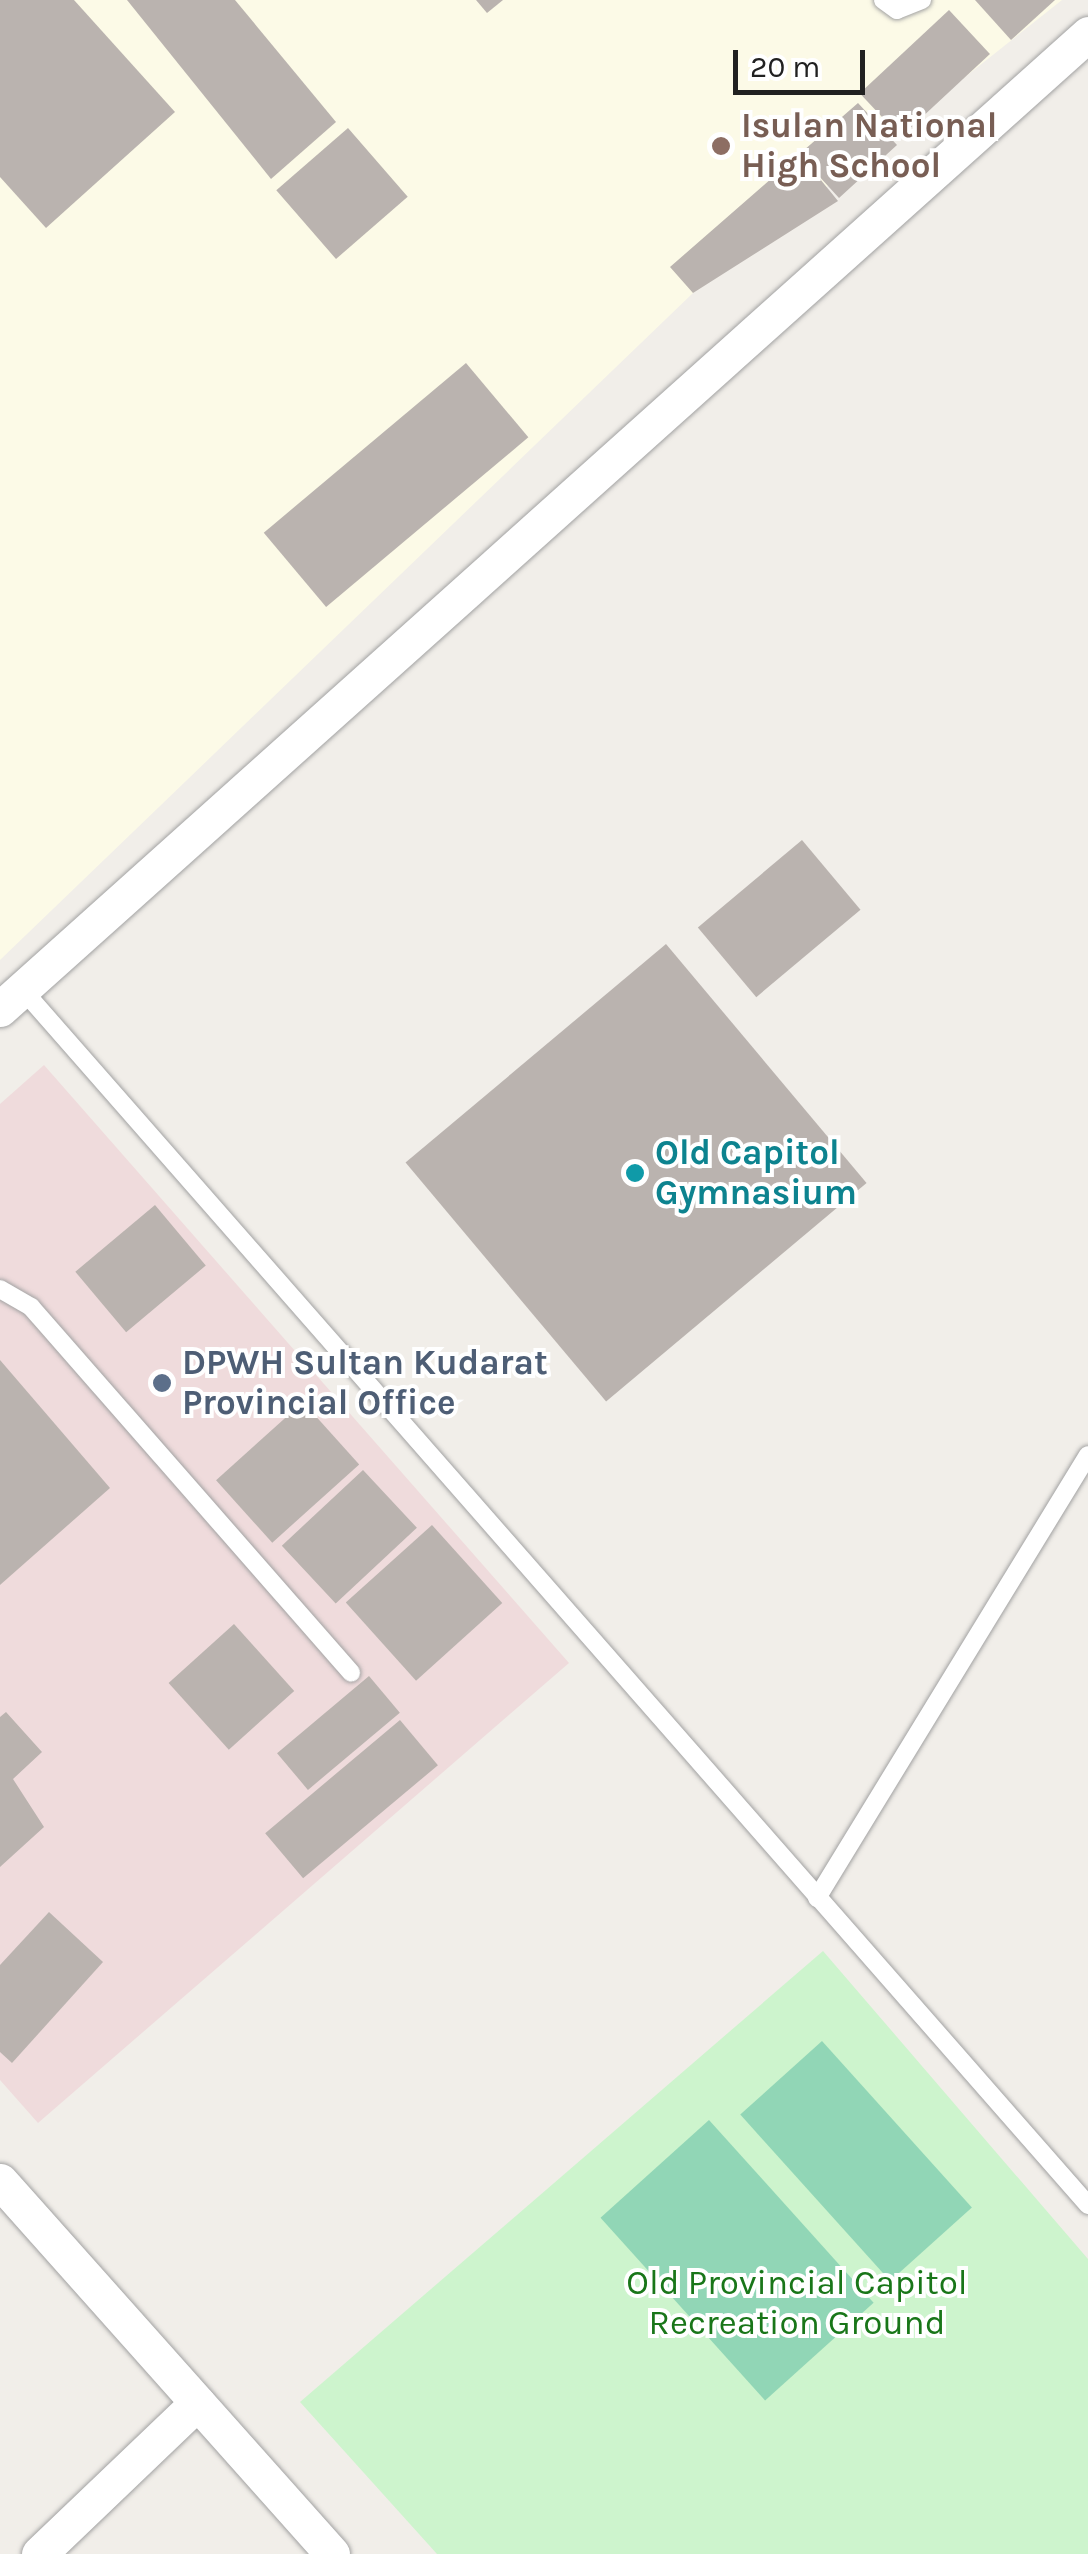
<!DOCTYPE html>
<style>
body{margin:0}
#map{position:relative;width:1088px;height:2554px;overflow:hidden;background:#f1eee9;font-family:Karla,sans-serif}
div>[style]{position:absolute}
.commercial>*{inset:0;background:#efdbdc}
.education>*{inset:0;background:#fcfae7}
.park>*{inset:0;background:#cdf4cd}
.pitch>*{inset:0;background:#91d6b6;transform-origin:0 0}
.building>*{inset:0;background:#bab3af;transform-origin:0 0}
.roads{filter:drop-shadow(0 0 2px #a2a2a2) drop-shadow(0 0 2px #a2a2a2)}
.lane>*{height:18px;margin:-9px;padding:0 9px;transform-origin:9px;border-radius:9px;background:#fff}
.street>*{height:35px;margin:-17.5px;padding:0 17.5px;transform-origin:17.5px;border-radius:17.5px;background:#fff}
.dots>*{width:28px;height:28px;translate:-50% -50%;box-sizing:border-box;border:5px solid #fff;border-radius:50%}
span{translate:-50% -50%;white-space:nowrap;text-align:center;line-height:1.15;-webkit-text-stroke:8px #fff;paint-order:stroke}
.education-label{font-size:35px;color:#785e54;font-weight:700}
.left{translate:0 -50%;text-align:left}
.culture-label{font-size:35px;color:#0d838f;font-weight:700}
.service-label{font-size:35px;color:#4e5e75;font-weight:700}
.park-label{font-size:35px;color:#197619}
.scale{position:absolute;left:733px;top:50px;width:132px;height:45px;box-sizing:border-box;border:5px solid #212121;border-top:0;padding-left:12px;font-size:30px;line-height:35px;white-space:nowrap;color:#212121;-webkit-text-stroke:8px #fff;paint-order:stroke}
</style>
<div id="map">
<div class="commercial">
<div style="clip-path:polygon(44px 1065px,569px 1663px,38px 2123px,0 2080px,0 1104px)"></div>
</div>
<div class="education">
<div style="clip-path:polygon(0 0,1062px 0,693px 293px,0 960px)"></div>
</div>
<div class="park">
<div style="clip-path:polygon(823px 1951px,1088px 2259px,1088px 2554px,437px 2554px,300px 2402px)"></div>
</div>
<div class="pitch">
<div style="left:822px;top:2041px;width:224px;height:110px;rotate:48deg"></div>
<div style="left:709px;top:2120px;width:246px;height:146px;rotate:48deg"></div>
</div>
<div class="building">
<div style="clip-path:polygon(0 0,74px 0,175px 112px,46px 228px,0 177px)"></div>
<div style="clip-path:polygon(127px 0,235px 0,336px 122px,271px 179px)"></div>
<div style="clip-path:polygon(476px 0,503px 0,487px 13px)"></div>
<div style="clip-path:polygon(975px 0,1055px 0,1011px 40px)"></div>
<div style="left:949px;top:10px;width:60px;height:122px;rotate:47deg"></div>
<div style="clip-path:polygon(858px 103px,897px 145px,839px 198px,807px 163px,838px 201px,693px 293px,670px 267px)"></div>
<div style="left:348px;top:128px;width:91px;height:95px;rotate:49deg"></div>
<div style="left:466px;top:363px;width:97px;height:264px;rotate:50deg"></div>
<div style="left:802px;top:840px;width:91px;height:136px;rotate:50deg"></div>
<div style="left:666px;top:944px;width:312px;height:340px;rotate:50deg"></div>
<div style="left:155px;top:1205px;width:79px;height:104px;rotate:50deg"></div>
<div style="clip-path:polygon(0 1360px,110px 1488px,0 1585px)"></div>
<div style="left:303px;top:1402px;width:84px;height:117px;rotate:48deg"></div>
<div style="left:363px;top:1470px;width:79px;height:111px;rotate:47deg"></div>
<div style="left:432px;top:1525px;width:105px;height:116px;rotate:48deg"></div>
<div style="left:234px;top:1624px;width:90px;height:88px;rotate:48deg"></div>
<div style="left:369px;top:1676px;width:48px;height:120px;rotate:50deg"></div>
<div style="clip-path:polygon(6px 1712px,42px 1752px,13px 1779px,44px 1827px,0 1867px,0 1717px)"></div>
<div style="left:400px;top:1720px;width:59px;height:176px;rotate:50deg"></div>
<div style="clip-path:polygon(49px 1912px,103px 1962px,12px 2063px,0 2052px,0 1965px)"></div>
</div>
<div class="roads">
<div class="lane">
<div style="left:883px;top:0;width:17px;rotate:36deg"></div>
<div style="left:897px;top:10px;width:27px;rotate:-22deg"></div>
<div style="left:22px;top:989px;width:1617px;rotate:48.76deg"></div>
<div style="left:0;top:1289px;width:36px;rotate:30deg"></div>
<div style="left:31px;top:1307px;width:486px;rotate:48.8deg"></div>
<div style="left:817px;top:1898px;width:519px;rotate:-58.54deg"></div>
</div>
<div class="street">
<div style="left:0;top:1009px;width:1461px;rotate:-41.86deg"></div>
<div style="left:0;top:2181px;width:499px;rotate:48.3deg"></div>
<div style="left:39px;top:2554px;width:219px;rotate:-43.7deg"></div>
</div>
</div>
<div class="dots">
<div style="left:721px;top:146px;background:#8d6e63"></div>
<div style="left:635px;top:1173px;background:#0f9aa8"></div>
<div style="left:162px;top:1383px;background:#5c6f8a"></div>
</div>
<div class="education-label">
<span class="left" style="left:741px;top:146px">Isulan National<br>High School</span>
</div>
<div class="culture-label">
<span class="left" style="left:655px;top:1173px">Old Capitol<br>Gymnasium</span>
</div>
<div class="service-label">
<span class="left" style="left:182px;top:1383px">DPWH Sultan Kudarat<br>Provincial Office</span>
</div>
<div class="park-label">
<span style="left:797px;top:2303px">Old Provincial Capitol<br>Recreation Ground</span>
</div>
<div class="scale">20 m</div>
</div>
